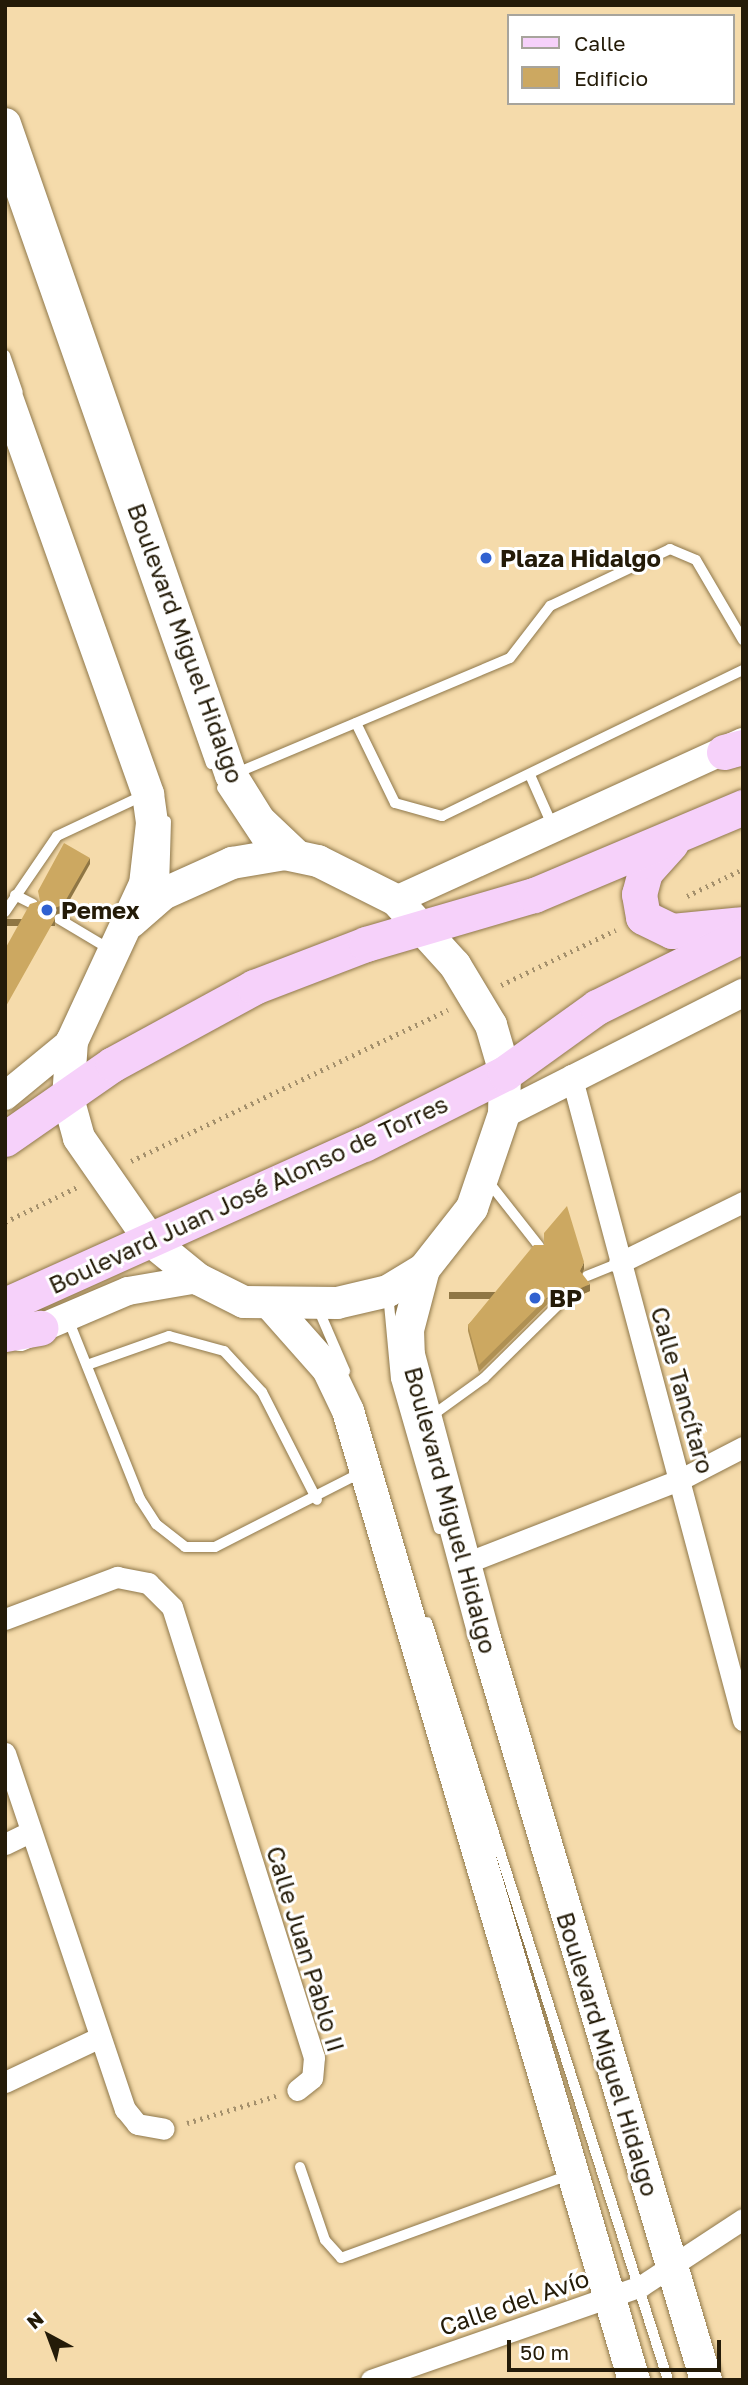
<!DOCTYPE html>
<meta charset="utf-8">
<style>
body{margin:0}
#map{position:relative;width:748px;height:2385px;overflow:hidden;background:#f5dbab;font-family:"Golos Text",sans-serif}
div>[style]{position:absolute}
.path>*{height:4.5px;margin-top:-2.25px;transform-origin:0;background:repeating-linear-gradient(90deg,#a4906c 0 2px,transparent 0 7px)}
.roads{filter:drop-shadow(0 0 2px #8f784b) drop-shadow(0 0 2px #8f784b)}
.service>*{height:10px;margin:-5px;padding:0 5px;transform-origin:5px;border-radius:5px;background:#fff}
.minor>*{height:21px;margin:-10.5px;padding:0 10.5px;transform-origin:10.5px;border-radius:10.5px;background:#fff}
.tertiary>*{height:28px;margin:-14px;padding:0 14px;transform-origin:14px;border-radius:14px;background:#fff}
.secondary>*{height:32px;margin:-16px;padding:0 16px;transform-origin:16px;border-radius:16px;background:#fff}
.primary>*{height:35px;margin:-17.5px;padding:0 17.5px;transform-origin:17.5px;border-radius:17.5px;background:#f6d1fa}
.wall>*{inset:0;background:#af9053}
.shaded-wall>*{inset:0;background:#8f7644;transform-origin:0 0}
.building>*{inset:0;background:#cca861}
.dots>*{width:19px;height:19px;translate:-50% -50%;box-sizing:border-box;border:4px solid #fff;border-radius:50%}
span{translate:-50% -50%;white-space:nowrap;text-align:center;line-height:1.15;-webkit-text-stroke:6px #fff;paint-order:stroke}
.poi-label{font-size:24px;color:#241b08;font-weight:700}
.left{translate:0 -50%;text-align:left}
.street-label{font-size:24px;color:#241b08}
.frame{position:absolute;inset:0;border:7px solid #241b08;pointer-events:none}
.legend{position:absolute;left:507px;top:14px;width:228px;height:91px;box-sizing:border-box;background:#fff;border:2px solid #a7a49c;margin:0;padding:9px 12px;list-style:none;font-size:21px;color:#241b08}
.legend li{display:flex;align-items:center;gap:14px;height:35px}
.legend b{width:35px;border:2px solid #a7a49c}
.north{position:absolute;left:14px;top:2301px;width:70px;height:70px;-webkit-text-stroke:5px #fff;paint-order:stroke;rotate:319deg;font-size:19px;font-weight:700;line-height:28px;text-align:center;color:#241b08}
.north::after{content:'';display:block;margin:auto;width:24px;height:32px;background:#241b08;clip-path:polygon(50% 0,100% 100%,50% 72%,0 100%)}
.scale{position:absolute;left:507px;top:2340px;width:214px;height:32px;box-sizing:border-box;border:4px solid #241b08;border-top:0;padding-left:9px;font-size:21px;line-height:24px;white-space:nowrap;color:#241b08;-webkit-text-stroke:5px #fff;paint-order:stroke}
</style>
<div id="map">
<div class="path">
<div style="left:687px;top:896px;width:62px;rotate:-25.7deg"></div>
<div style="left:501px;top:985px;width:127px;rotate:-25.6deg"></div>
<div style="left:131px;top:1161px;width:351px;rotate:-25.5deg"></div>
<div style="left:5px;top:1222px;width:82px;rotate:-25.9deg"></div>
<div style="left:187px;top:2123px;width:93px;rotate:-16.9deg"></div>
</div>
<div class="roads">
<div class="service">
<div style="left:5px;top:176px;width:623px;rotate:70.69deg"></div>
<div style="left:5px;top:355px;width:39px;rotate:71deg"></div>
<div style="left:356px;top:723px;width:89px;rotate:64deg"></div>
<div style="left:395px;top:803px;width:49px;rotate:15.5deg"></div>
<div style="left:442px;top:816px;width:335px;rotate:-25.9deg"></div>
<div style="left:234px;top:774px;width:299px;rotate:-22.8deg"></div>
<div style="left:510px;top:658px;width:66px;rotate:-52.4deg"></div>
<div style="left:550px;top:606px;width:133px;rotate:-25.4deg"></div>
<div style="left:670px;top:549px;width:28px;rotate:23deg"></div>
<div style="left:696px;top:560px;width:93px;rotate:59.6deg"></div>
<div style="left:530px;top:775px;width:57px;rotate:66.1deg"></div>
<div style="left:222px;top:788px;width:78px;rotate:56.5deg"></div>
<div style="left:164px;top:888px;width:67px;rotate:-88.3deg"></div>
<div style="left:15px;top:895px;width:20px;rotate:27deg"></div>
<div style="left:5px;top:912px;width:92px;rotate:-55.6deg"></div>
<div style="left:57px;top:836px;width:96px;rotate:-25.2deg"></div>
<div style="left:59px;top:919px;width:61px;rotate:30.8deg"></div>
<div style="left:487px;top:1180px;width:84px;rotate:51.8deg"></div>
<div style="left:587px;top:1276px;width:35px;rotate:-22deg"></div>
<div style="left:388px;top:1293px;width:86px;rotate:84.7deg"></div>
<div style="left:396px;top:1379px;width:156px;rotate:74deg"></div>
<div style="left:317px;top:1306px;width:71px;rotate:66.7deg"></div>
<div style="left:68px;top:1319px;width:194px;rotate:68.2deg"></div>
<div style="left:140px;top:1499px;width:30px;rotate:57deg"></div>
<div style="left:156px;top:1524px;width:37px;rotate:38deg"></div>
<div style="left:185px;top:1547px;width:30px"></div>
<div style="left:215px;top:1547px;width:165px;rotate:-27deg"></div>
<div style="left:87px;top:1365px;width:87px;rotate:-19.5deg"></div>
<div style="left:169px;top:1336px;width:57px;rotate:15.3deg"></div>
<div style="left:224px;top:1351px;width:56px;rotate:47.2deg"></div>
<div style="left:262px;top:1392px;width:121px;rotate:63deg"></div>
<div style="left:430px;top:1417px;width:67px;rotate:-35.8deg"></div>
<div style="left:484px;top:1378px;width:104px;rotate:-44.6deg"></div>
<div style="left:427px;top:1622px;width:795px;rotate:72.36deg"></div>
<div style="left:300px;top:2167px;width:77px;rotate:71.1deg"></div>
<div style="left:325px;top:2240px;width:24px;rotate:48deg"></div>
<div style="left:341px;top:2258px;width:243px;rotate:-20deg"></div>
</div>
<div class="minor">
<div style="left:571px;top:1075px;width:668px;rotate:75.07deg"></div>
<div style="left:619px;top:1263px;width:138px;rotate:-26.2deg"></div>
<div style="left:466px;top:1563px;width:231px;rotate:-21.3deg"></div>
<div style="left:681px;top:1479px;width:70px;rotate:-27.3deg"></div>
<div style="left:5px;top:1619px;width:120px;rotate:-20.6deg"></div>
<div style="left:117px;top:1577px;width:32px;rotate:11deg"></div>
<div style="left:148px;top:1583px;width:34px;rotate:45deg"></div>
<div style="left:172px;top:1607px;width:472px;rotate:72.5deg"></div>
<div style="left:314px;top:2057px;width:21px;rotate:95deg"></div>
<div style="left:312px;top:2078px;width:19px;rotate:141deg"></div>
<div style="left:5px;top:1753px;width:376px;rotate:71.4deg"></div>
<div style="left:125px;top:2109px;width:19px;rotate:51deg"></div>
<div style="left:137px;top:2124px;width:27px;rotate:10deg"></div>
<div style="left:5px;top:1844px;width:28px;rotate:-26deg"></div>
<div style="left:5px;top:2082px;width:103px;rotate:-25.3deg"></div>
<div style="left:371px;top:2380px;width:286px;rotate:-19.2deg"></div>
<div style="left:641px;top:2286px;width:122px;rotate:-33.3deg"></div>
</div>
<div class="tertiary">
<div style="left:396px;top:900px;width:381px;rotate:-24.5deg"></div>
<div style="left:5px;top:1096px;width:87px;rotate:-39.4deg"></div>
<div style="left:504px;top:1114px;width:268px;rotate:-26.9deg"></div>
<div style="left:20px;top:1337px;width:117px;rotate:-23.1deg"></div>
<div style="left:128px;top:1291px;width:71px;rotate:-9.7deg"></div>
</div>
<div class="secondary">
<div style="left:5px;top:124px;width:689px;rotate:70.86deg"></div>
<div style="left:231px;top:775px;width:53px;rotate:58.1deg"></div>
<div style="left:259px;top:820px;width:52px;rotate:43.5deg"></div>
<div style="left:5px;top:392px;width:427px;rotate:70.4deg"></div>
<div style="left:148px;top:794px;width:29px;rotate:82deg"></div>
<div style="left:152px;top:823px;width:61px;rotate:96.5deg"></div>
<div style="left:145px;top:884px;width:173px;rotate:114.9deg"></div>
<div style="left:72px;top:1041px;width:57px;rotate:94deg"></div>
<div style="left:68px;top:1098px;width:41px;rotate:74.6deg"></div>
<div style="left:79px;top:1138px;width:124px;rotate:55.2deg"></div>
<div style="left:150px;top:1240px;width:62px;rotate:39.1deg"></div>
<div style="left:198px;top:1279px;width:51px;rotate:26.6deg"></div>
<div style="left:244px;top:1302px;width:93px;rotate:0.6deg"></div>
<div style="left:337px;top:1303px;width:52px;rotate:-13.2deg"></div>
<div style="left:388px;top:1291px;width:42px;rotate:-31.4deg"></div>
<div style="left:131px;top:922px;width:43px;rotate:-41.2deg"></div>
<div style="left:163px;top:894px;width:76px;rotate:-24.2deg"></div>
<div style="left:232px;top:863px;width:54px;rotate:-9.6deg"></div>
<div style="left:285px;top:854px;width:34px;rotate:12deg"></div>
<div style="left:318px;top:861px;width:87px;rotate:26.6deg"></div>
<div style="left:396px;top:900px;width:88px;rotate:47.8deg"></div>
<div style="left:455px;top:965px;width:70px;rotate:59deg"></div>
<div style="left:491px;top:1025px;width:50px;rotate:73.7deg"></div>
<div style="left:505px;top:1073px;width:41px;rotate:91.4deg"></div>
<div style="left:504px;top:1114px;width:99px;rotate:108.8deg"></div>
<div style="left:472px;top:1208px;width:78px;rotate:128.2deg"></div>
<div style="left:424px;top:1269px;width:63px;rotate:104.7deg"></div>
<div style="left:408px;top:1330px;width:25px;rotate:88deg"></div>
<div style="left:409px;top:1355px;width:290px;rotate:75deg"></div>
<div style="left:484px;top:1635px;width:777px;rotate:73.41deg"></div>
<div style="left:272px;top:1306px;width:84px;rotate:48.4deg"></div>
<div style="left:328px;top:1369px;width:47px;rotate:64.5deg"></div>
<div style="left:348px;top:1411px;width:1010px;rotate:73.56deg"></div>
</div>
<div class="primary">
<div style="left:724px;top:752px;width:20px;rotate:-15deg"></div>
<div style="left:671px;top:843px;width:39px;rotate:132deg"></div>
<div style="left:645px;top:872px;width:23px;rotate:105deg"></div>
<div style="left:639px;top:894px;width:23px;rotate:80deg"></div>
<div style="left:643px;top:917px;width:32px;rotate:26deg"></div>
<div style="left:672px;top:931px;width:70px;rotate:-5.7deg"></div>
<div style="left:5px;top:1139px;width:131px;rotate:-34.8deg"></div>
<div style="left:113px;top:1064px;width:161px;rotate:-28.6deg"></div>
<div style="left:254px;top:987px;width:120px;rotate:-21deg"></div>
<div style="left:366px;top:944px;width:175px;rotate:-16.3deg"></div>
<div style="left:534px;top:895px;width:227px;rotate:-22.8deg"></div>
<div style="left:5px;top:1305px;width:393px;rotate:-24.2deg"></div>
<div style="left:364px;top:1144px;width:158px;rotate:-26.7deg"></div>
<div style="left:505px;top:1073px;width:113px;rotate:-35.7deg"></div>
<div style="left:597px;top:1007px;width:163px;rotate:-26.3deg"></div>
<div style="left:5px;top:1334px;width:36px;rotate:-10deg"></div>
</div>
</div>
<div class="wall">
<div style="clip-path:polygon(544px 1245px,584px 1269px,582px 1274px,590px 1291px,565px 1302px,553px 1299px,479px 1372px,468px 1331px,468px 1325px)"></div>
</div>
<div class="shaded-wall">
<div style="clip-path:polygon(90px 858px,90px 864px,63px 912px,52px 916px,52px 909px)"></div>
<div style="left:55px;top:919px;width:7px;height:102px;rotate:90deg"></div>
<div style="clip-path:polygon(584px 1262px,584px 1269px,580px 1278px,580px 1271px)"></div>
<div style="clip-path:polygon(590px 1284px,590px 1291px,565px 1302px,565px 1295px)"></div>
<div style="left:553px;top:1292px;width:7px;height:104px;rotate:90deg"></div>
</div>
<div class="building">
<div style="clip-path:polygon(64px 843px,90px 858px,63px 905px,52px 909px,55px 919px,5px 1008px,5px 949px,30px 904px,40px 901px,38px 891px)"></div>
<div style="clip-path:polygon(567px 1206px,584px 1262px,580px 1271px,590px 1284px,565px 1295px,553px 1292px,479px 1365px,468px 1325px,534px 1245px,544px 1245px,544px 1233px)"></div>
</div>
<div class="dots">
<div style="left:486px;top:558px;background:#3061d0"></div>
<div style="left:47px;top:910px;background:#3061d0"></div>
<div style="left:535px;top:1298px;background:#3061d0"></div>
</div>
<div class="poi-label">
<span class="left" style="left:500px;top:558px">Plaza Hidalgo</span>
<span class="left" style="left:61px;top:910px">Pemex</span>
<span class="left" style="left:549px;top:1298px">BP</span>
</div>
<div class="street-label">
<span style="left:186px;top:643px;rotate:70deg">Boulevard Miguel Hidalgo</span>
<span style="left:248px;top:1194px;rotate:-25deg">Boulevard Juan José Alonso de Torres</span>
<span style="left:683px;top:1390px;rotate:74deg">Calle Tancítaro</span>
<span style="left:451px;top:1510px;rotate:75deg">Boulevard Miguel Hidalgo</span>
<span style="left:306px;top:1949px;rotate:73deg">Calle Juan Pablo II</span>
<span style="left:608px;top:2054px;rotate:73deg">Boulevard Miguel Hidalgo</span>
<span style="left:514px;top:2302px;rotate:-19deg">Calle del Avío</span>
</div>
<div class="frame"></div>
<ul class="legend">
<li><b style="height:9px;background:#f6d1fa"></b>Calle</li>
<li><b style="height:19px;background:#cca861"></b>Edificio</li>
</ul>
<div class="north">N</div>
<div class="scale">50 m</div>
</div>
